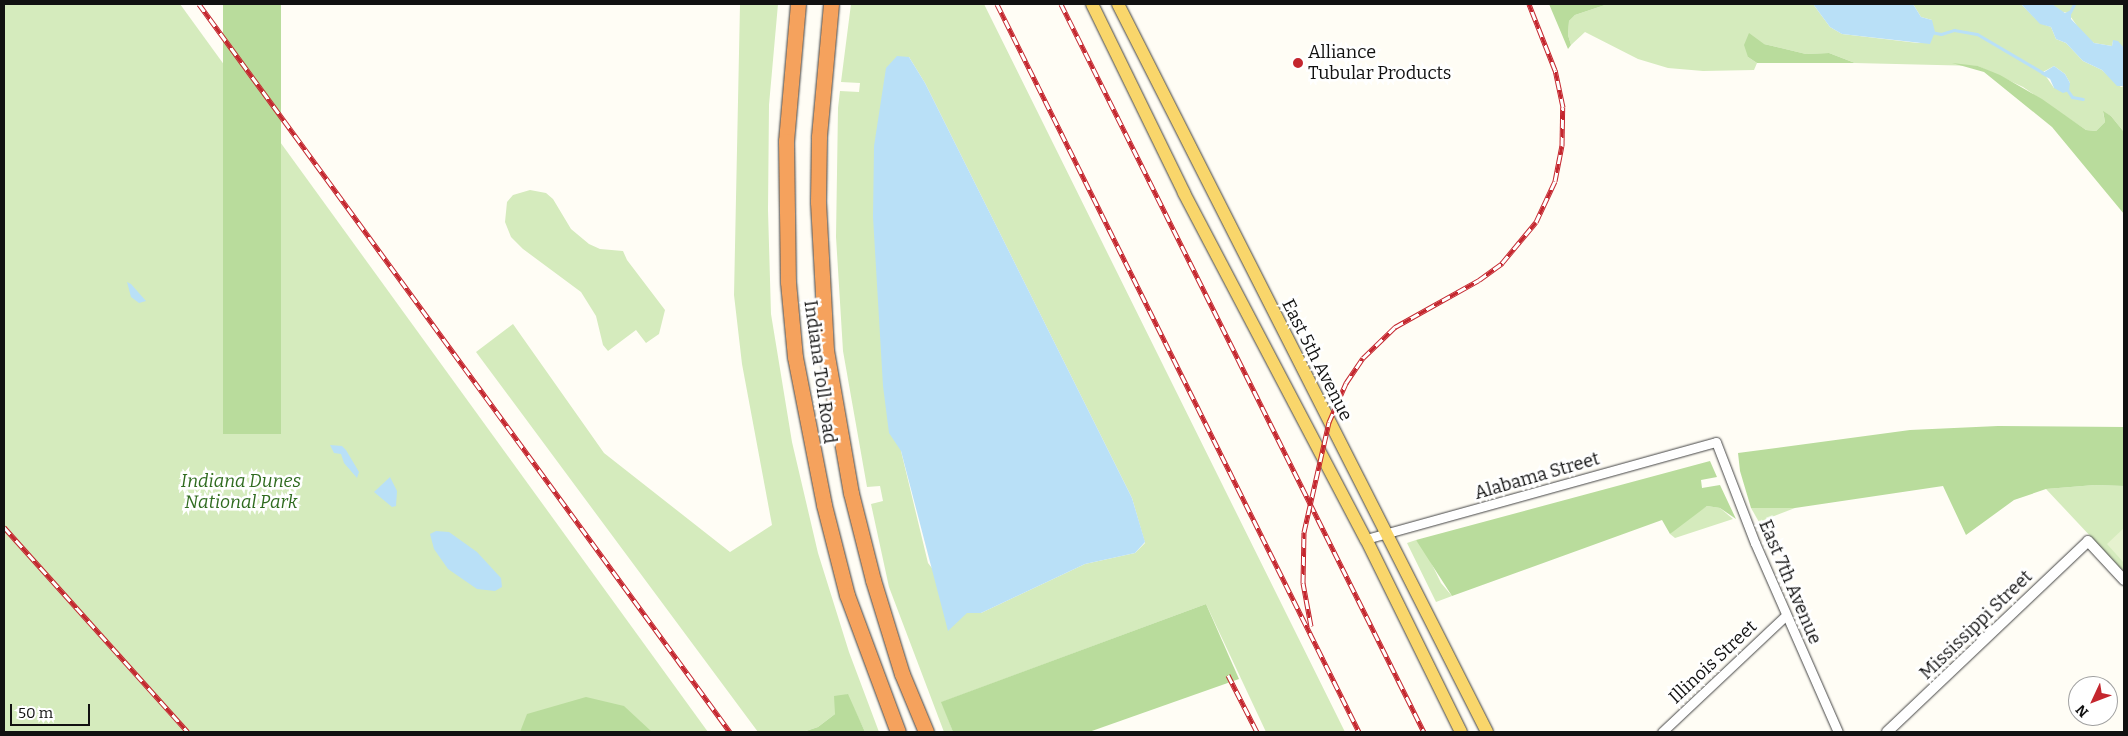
<!DOCTYPE html>
<style>
body{margin:0}
#map{position:relative;width:2128px;height:736px;overflow:hidden;background:#fffdf5;font-family:Bitter,serif}
div>[style]{position:absolute}
.green>*{inset:0;background:#d5ebbd}
.forest>*{inset:0;background:#b9dc9c;transform-origin:0 0}
.pitch>*{inset:0;background:#e6f2cf}
.water>*{inset:0;background:#b9e0f7}
.stream>*{height:3px;margin:-1.5px;padding:0 1.5px;transform-origin:1.5px;border-radius:1.5px;background:#b9e0f7}
.roads{filter:drop-shadow(0 0 1px #444) drop-shadow(0 0 1px #444)}
.minor>*{height:9px;margin:-4.5px;padding:0 4.5px;transform-origin:4.5px;border-radius:4.5px;background:#fff}
.tertiary>*{height:10px;margin:-5px;padding:0 5px;transform-origin:5px;border-radius:5px;background:#fff}
.primary>*{height:12px;margin:-6px;padding:0 6px;transform-origin:6px;border-radius:6px;background:#f9d66b}
.motorway>*{height:15px;margin:-7.5px;padding:0 7.5px;transform-origin:7.5px;border-radius:7.5px;background:#f5a25d}
.rail>*{height:5px;margin-top:-2.5px;transform-origin:0;background:repeating-linear-gradient(90deg,#fff 0 9px,#c4262e 0 18px);box-sizing:border-box;border-block:1px solid #c4262e}
.dots>*{width:14px;height:14px;translate:-50% -50%;box-sizing:border-box;border:2px solid #fff;border-radius:50%}
span{translate:-50% -50%;white-space:nowrap;text-align:center;line-height:1.15;-webkit-text-stroke:5px #fff;paint-order:stroke}
.poi-label{font-size:18px;color:#111}
.left{translate:0 -50%;text-align:left}
.street-label{font-size:18px;color:#111}
.park-label{font-size:18px;color:#2f6b1f;font-style:italic}
.frame{position:absolute;inset:0;border:5px solid #111;pointer-events:none}
.north{position:absolute;left:2068px;top:676px;width:50px;height:50px;box-sizing:border-box;background:#fff;border:1px solid #a0a0a0;border-radius:50%;rotate:227deg;font-size:14px;font-weight:700;line-height:20px;text-align:center;color:#111}
.north::after{content:'';display:block;margin:auto;width:18px;height:22px;background:#c4262e;clip-path:polygon(50% 0,100% 100%,50% 72%,0 100%)}
.scale{position:absolute;left:10px;top:704px;width:80px;height:22px;box-sizing:border-box;border:2px solid #111;border-top:0;padding-left:6px;font-size:15px;line-height:18px;white-space:nowrap;color:#111;-webkit-text-stroke:4px #fff;paint-order:stroke}
</style>
<div id="map">
<div class="green">
<div style="clip-path:polygon(4px 4px,180px 4px,708px 732px,4px 732px)"></div>
<div style="clip-path:polygon(740px 4px,778px 4px,769px 105px,768px 210px,771px 314px,792px 442px,818px 553px,849px 652px,879px 732px,865px 732px,847px 694px,835px 714px,818px 727px,803px 732px,758px 732px,476px 352px,513px 324px,604px 453px,730px 552px,772px 525px,742px 364px,734px 295px)"></div>
<div style="clip-path:polygon(evenodd,851px 4px,984px 4px,1345px 732px,1266px 732px,1206px 604px,942px 702px,953px 732px,944px 732px,889px 587px,871px 504px,883px 501px,880px 486px,867px 487px,843px 351px,836px 237px,838px 108px,840px 91px,859px 92px,860px 83px,841px 82px,851px 4px,909px 57px,925px 83px,1132px 498px,1145px 543px,1135px 553px,1085px 564px,981px 613px,967px 613px,928px 563px,901px 451px,909px 57px)"></div>
<div style="clip-path:polygon(evenodd,1608px 4px,1813px 4px,1830px 27px,1842px 34px,1918px 43px,1926px 42px,1932px 34px,1932px 20px,1921px 17px,1913px 4px,2021px 4px,2040px 23px,2051px 27px,2056px 39px,2066px 43px,2083px 61px,2102px 70px,2121px 87px,2124px 86px,2124px 132px,2111px 116px,2103px 112px,2105px 122px,2096px 131px,2086px 130px,2023px 87px,1978px 66px,1855px 63px,1829px 53px,1806px 54px,1764px 44px,1748px 57px,1757px 63px,1754px 70px,1703px 71px,1668px 68px,1638px 59px,1585px 32px,1571px 45px,1568px 35px,1569px 21px,1575px 15px,1608px 4px,2054px 66px,2065px 74px,2070px 83px,2054px 88px,2043px 72px,2054px 66px)"></div>
<div style="clip-path:polygon(2052px 4px,2124px 4px,2124px 48px,2113px 41px,2112px 46px,2094px 43px,2085px 37px,2068px 13px,2058px 11px)"></div>
<div style="clip-path:polygon(530px 190px,546px 193px,553px 199px,571px 229px,589px 244px,600px 249px,623px 251px,627px 260px,665px 310px,659px 334px,646px 343px,636px 330px,608px 351px,603px 345px,596px 316px,581px 292px,523px 249px,511px 237px,505px 222px,507px 202px,513px 195px)"></div>
<div style="clip-path:polygon(2095px 485px,2124px 486px,2124px 572px,2046px 489px)"></div>
<div style="clip-path:polygon(1707px 506px,1720px 508px,1733px 519px,1675px 538px,1670px 534px,1684px 520px)"></div>
<div style="clip-path:polygon(1751px 508px,1795px 508px,1759px 522px)"></div>
<div style="clip-path:polygon(1416px 540px,1424px 548px,1441px 583px,1452px 596px,1436px 602px,1407px 543px)"></div>
</div>
<div class="forest">
<div style="left:223px;top:4px;width:58px;height:430px"></div>
<div style="clip-path:polygon(1549px 4px,1608px 4px,1575px 15px,1569px 21px,1568px 35px,1571px 45px,1568px 49px)"></div>
<div style="clip-path:polygon(1749px 33px,1764px 44px,1806px 54px,1829px 53px,1855px 63px,1757px 63px,1748px 57px,1744px 45px)"></div>
<div style="clip-path:polygon(1952px 63px,1978px 66px,2000px 75px,2042px 99px,2086px 130px,2096px 131px,2105px 122px,2103px 111px,2111px 116px,2124px 132px,2124px 214px,2052px 127px,1984px 72px)"></div>
<div style="clip-path:polygon(1998px 426px,2124px 427px,2124px 486px,2095px 485px,2046px 489px,2014px 500px,1966px 535px,1943px 486px,1795px 508px,1751px 508px,1740px 471px,1738px 453px,1910px 430px)"></div>
<div style="clip-path:polygon(1710px 461px,1717px 477px,1701px 480px,1702px 488px,1720px 485px,1736px 519px,1720px 508px,1707px 506px,1670px 534px,1662px 520px,1452px 596px,1416px 540px)"></div>
<div style="clip-path:polygon(1206px 604px,1239px 679px,1089px 732px,953px 732px,941px 702px)"></div>
<div style="clip-path:polygon(848px 694px,865px 732px,803px 732px,818px 727px,835px 714px,834px 696px)"></div>
<div style="clip-path:polygon(586px 697px,624px 706px,652px 732px,520px 732px,527px 714px)"></div>
</div>
<div class="pitch">
<div style="clip-path:polygon(2124px 528px,2124px 563px,2107px 544px)"></div>
</div>
<div class="water">
<div style="clip-path:polygon(1813px 4px,1913px 4px,1921px 17px,1932px 20px,1935px 32px,1930px 44px,1842px 34px,1830px 27px)"></div>
<div style="clip-path:polygon(2021px 4px,2052px 4px,2065px 13px,2071px 10px,2071px 19px,2094px 43px,2112px 46px,2113px 40px,2118px 41px,2124px 48px,2124px 86px,2117px 86px,2102px 70px,2083px 61px,2066px 43px,2056px 39px,2051px 27px,2040px 24px)"></div>
<div style="clip-path:polygon(897px 56px,909px 57px,925px 83px,1132px 498px,1145px 542px,1135px 553px,1085px 564px,981px 613px,967px 613px,948px 631px,901px 451px,889px 433px,883px 386px,873px 217px,874px 146px,886px 68px)"></div>
<div style="clip-path:polygon(2054px 66px,2065px 74px,2070px 83px,2069px 91px,2063px 93px,2054px 88px,2050px 79px,2041px 74px)"></div>
<div style="clip-path:polygon(127px 282px,131px 284px,146px 301px,139px 303px,131px 297px)"></div>
<div style="clip-path:polygon(330px 445px,342px 446px,346px 450px,359px 472px,357px 478px,344px 463px,341px 454px,334px 453px)"></div>
<div style="clip-path:polygon(390px 477px,397px 491px,396px 506px,392px 507px,374px 492px)"></div>
<div style="clip-path:polygon(436px 531px,449px 532px,477px 552px,501px 578px,502px 587px,495px 591px,477px 589px,448px 569px,434px 549px,430px 534px)"></div>
</div>
<div class="stream">
<div style="left:2070px;top:12px;width:9px;rotate:-63deg"></div>
<div style="left:1931px;top:32px;width:10px;rotate:11deg"></div>
<div style="left:1941px;top:34px;width:14px;rotate:-17deg"></div>
<div style="left:1954px;top:30px;width:23px;rotate:10deg"></div>
<div style="left:1977px;top:34px;width:79px;rotate:30.5deg"></div>
<div style="left:2066px;top:88px;width:11px;rotate:56deg"></div>
<div style="left:2072px;top:97px;width:11px;rotate:10deg"></div>
</div>
<div class="roads">
<div class="minor">
<div style="left:1366px;top:539px;width:363px;rotate:-15.5deg"></div>
<div style="left:1716px;top:442px;width:108px;rotate:68.9deg"></div>
<div style="left:1755px;top:543px;width:206px;rotate:66.3deg"></div>
<div style="left:1662px;top:732px;width:170px;rotate:-43.3deg"></div>
</div>
<div class="tertiary">
<div style="left:1887px;top:732px;width:277px;rotate:-43.5deg"></div>
<div style="left:2088px;top:541px;width:53px;rotate:47.3deg"></div>
</div>
<div class="primary">
<div style="left:1092px;top:4px;width:210px;rotate:64deg"></div>
<div style="left:1184px;top:193px;width:391px;rotate:62.3deg"></div>
<div style="left:1366px;top:539px;width:215px;rotate:63.8deg"></div>
<div style="left:1118px;top:4px;width:816px;rotate:63.12deg"></div>
</div>
<div class="motorway">
<div style="left:798px;top:4px;width:138px;rotate:95deg"></div>
<div style="left:786px;top:141px;width:141px;rotate:89.2deg"></div>
<div style="left:788px;top:282px;width:75px;rotate:84.7deg"></div>
<div style="left:795px;top:357px;width:151px;rotate:78.9deg"></div>
<div style="left:824px;top:505px;width:93px;rotate:75.7deg"></div>
<div style="left:847px;top:595px;width:146px;rotate:69.6deg"></div>
<div style="left:831px;top:4px;width:134px;rotate:95.2deg"></div>
<div style="left:819px;top:137px;width:65px;rotate:90.9deg"></div>
<div style="left:818px;top:202px;width:148px;rotate:86.9deg"></div>
<div style="left:826px;top:350px;width:145px;rotate:80.1deg"></div>
<div style="left:851px;top:493px;width:90px;rotate:75.8deg"></div>
<div style="left:873px;top:580px;width:98px;rotate:72.9deg"></div>
<div style="left:902px;top:674px;width:63px;rotate:67.5deg"></div>
</div>
</div>
<div class="rail">
<div style="left:199px;top:4px;width:901px;rotate:53.89deg"></div>
<div style="left:997px;top:4px;width:813px;rotate:63.56deg"></div>
<div style="left:1061px;top:4px;width:813px;rotate:63.5deg"></div>
<div style="left:4px;top:527px;width:275px;rotate:48.1deg"></div>
<div style="left:1311px;top:626px;width:44px;rotate:-100.5deg"></div>
<div style="left:1303px;top:583px;width:51px;rotate:-88.9deg"></div>
<div style="left:1304px;top:532px;width:113px;rotate:-77.2deg"></div>
<div style="left:1329px;top:422px;width:43px;rotate:-66.4deg"></div>
<div style="left:1346px;top:383px;width:30px;rotate:-56deg"></div>
<div style="left:1363px;top:358px;width:45px;rotate:-44.1deg"></div>
<div style="left:1395px;top:327px;width:96px;rotate:-29.2deg"></div>
<div style="left:1479px;top:280px;width:29px;rotate:-36deg"></div>
<div style="left:1502px;top:263px;width:53px;rotate:-50.3deg"></div>
<div style="left:1536px;top:222px;width:45px;rotate:-65.1deg"></div>
<div style="left:1555px;top:181px;width:36px;rotate:-79deg"></div>
<div style="left:1562px;top:146px;width:39px;rotate:-89deg"></div>
<div style="left:1563px;top:107px;width:38px;rotate:-102deg"></div>
<div style="left:1555px;top:70px;width:71px;rotate:-111.5deg"></div>
<div style="left:1228px;top:675px;width:64px;rotate:63deg"></div>
</div>
<div class="dots">
<div style="left:1298px;top:63px;background:#c4262e"></div>
</div>
<div class="poi-label">
<span class="left" style="left:1308px;top:63px">Alliance<br>Tubular Products</span>
</div>
<div class="street-label">
<span style="left:1317px;top:360px;rotate:63deg">East 5th Avenue</span>
<span style="left:820px;top:372px;rotate:82deg">Indiana Toll Road</span>
<span style="left:1537px;top:476px;rotate:-16deg">Alabama Street</span>
<span style="left:1790px;top:582px;rotate:67deg">East 7th Avenue</span>
<span style="left:1976px;top:625px;rotate:-44deg">Mississippi Street</span>
<span style="left:1713px;top:662px;rotate:-43deg">Illinois Street</span>
</div>
<div class="park-label">
<span style="left:241px;top:492px">Indiana Dunes<br>National Park</span>
</div>
<div class="frame"></div>
<div class="north">N</div>
<div class="scale">50 m</div>
</div>
